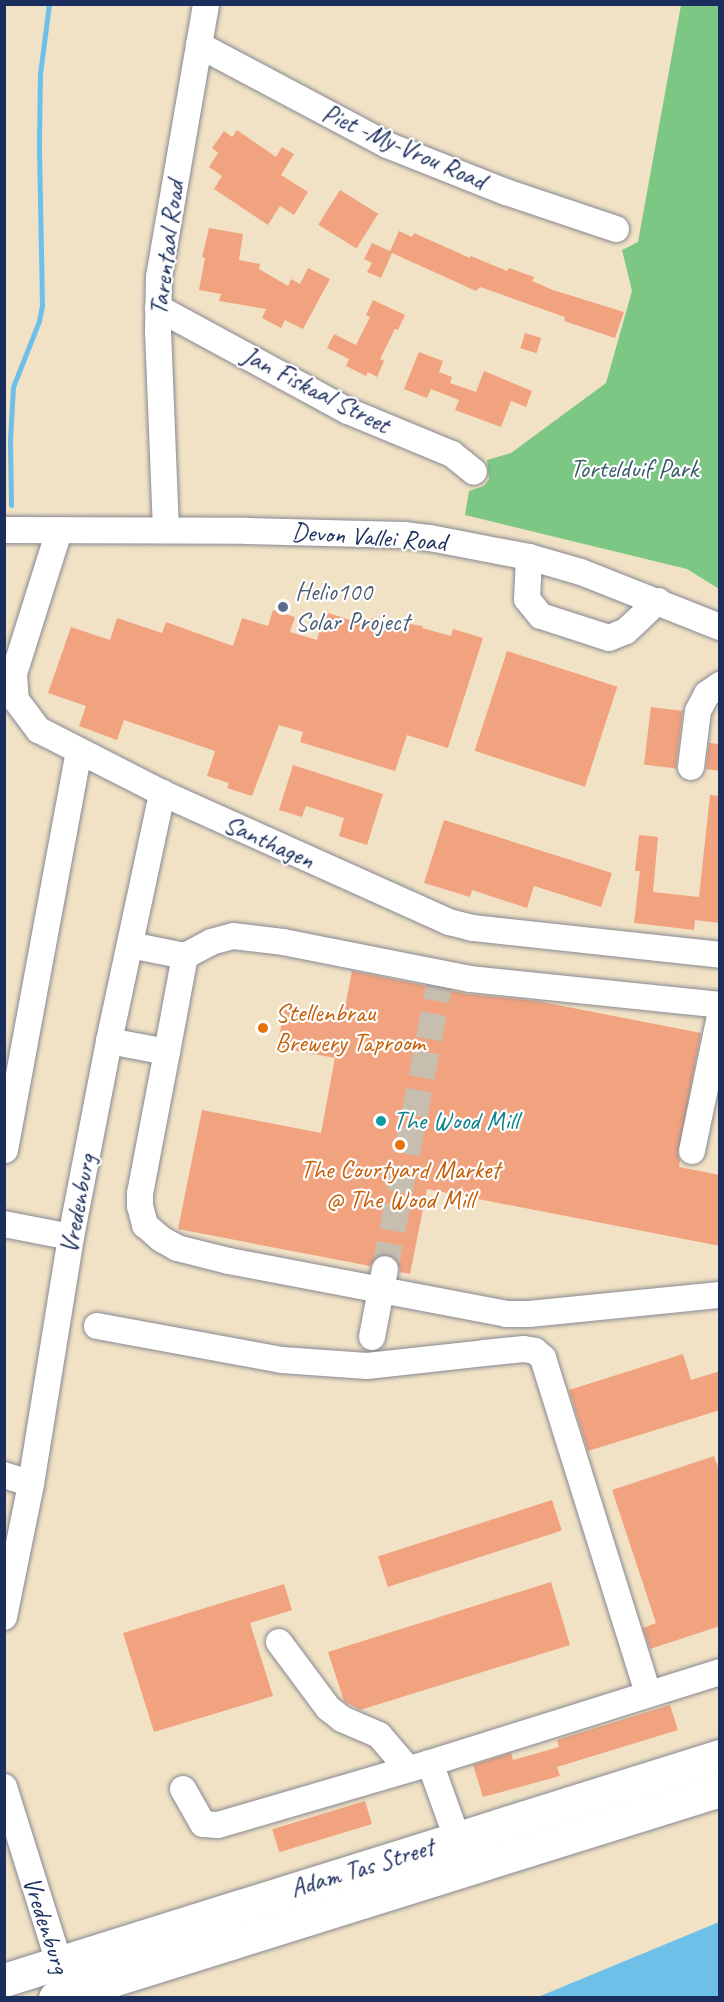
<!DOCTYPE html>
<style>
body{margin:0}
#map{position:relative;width:724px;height:2002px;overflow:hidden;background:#f2e2c5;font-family:Caveat,sans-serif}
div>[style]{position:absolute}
.green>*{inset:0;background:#7dc784}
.water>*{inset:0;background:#6ec0e9}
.stream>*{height:5px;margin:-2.5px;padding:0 2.5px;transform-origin:2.5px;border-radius:2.5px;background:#6ec0e9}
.building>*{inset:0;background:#f1a380;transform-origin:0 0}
.minor-tunnel>*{height:26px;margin-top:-13px;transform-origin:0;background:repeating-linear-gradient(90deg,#c7beb0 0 26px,transparent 0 39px)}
.roads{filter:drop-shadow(0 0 2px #868892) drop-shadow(0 0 2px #868892)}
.minor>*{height:26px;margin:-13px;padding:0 13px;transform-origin:13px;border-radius:13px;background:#fff}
.major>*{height:33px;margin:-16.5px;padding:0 16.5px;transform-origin:16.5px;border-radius:16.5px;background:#fff}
.dots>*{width:16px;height:16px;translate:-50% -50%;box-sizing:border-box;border:3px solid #fff;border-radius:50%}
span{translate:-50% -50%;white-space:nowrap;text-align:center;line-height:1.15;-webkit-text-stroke:4.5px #fff;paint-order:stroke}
.street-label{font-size:26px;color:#1b2f5e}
.park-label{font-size:26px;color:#385d69}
.service-label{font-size:26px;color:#4e5e75}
.left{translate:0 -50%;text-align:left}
.food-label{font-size:26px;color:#c56008}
.culture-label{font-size:26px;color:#0d838f}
.frame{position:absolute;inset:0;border:6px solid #1b2f5e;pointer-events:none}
</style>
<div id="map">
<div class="green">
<div style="clip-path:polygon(681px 5px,719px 5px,719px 589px,687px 569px,465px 515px,469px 491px,484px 486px,489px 479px,487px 460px,511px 453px,606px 383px,632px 291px,622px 250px,638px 242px)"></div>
</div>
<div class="water">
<div style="clip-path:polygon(719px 1922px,719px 1997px,538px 1997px)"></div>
</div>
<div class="stream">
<div style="left:11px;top:505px;width:66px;rotate:-90.9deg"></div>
<div style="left:10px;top:439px;width:52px;rotate:-86.7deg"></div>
<div style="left:13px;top:387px;width:71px;rotate:-68.5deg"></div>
<div style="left:39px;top:321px;width:16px;rotate:-79deg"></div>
<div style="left:42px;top:305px;width:163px;rotate:-91.1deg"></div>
<div style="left:39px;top:142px;width:68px;rotate:-89.2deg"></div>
<div style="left:40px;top:74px;width:71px;rotate:-82.7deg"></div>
</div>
<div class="building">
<div style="clip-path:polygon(237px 130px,276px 157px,282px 147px,294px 154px,281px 175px,308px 192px,294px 215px,280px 206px,268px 225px,214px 189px,222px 176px,209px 167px,218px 153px,212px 148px,224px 131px,232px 137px)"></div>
<div style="left:340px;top:190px;width:45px;height:41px;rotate:32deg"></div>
<div style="clip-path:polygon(209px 228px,243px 234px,239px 260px,260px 264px,259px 269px,288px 286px,291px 279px,300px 284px,308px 268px,330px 279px,303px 329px,285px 320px,281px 328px,262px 318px,266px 309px,219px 301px,221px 294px,199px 290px,205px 258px,202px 257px)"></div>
<div style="clip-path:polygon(399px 231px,412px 237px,414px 233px,470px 258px,471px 256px,507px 271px,509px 268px,534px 277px,532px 281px,553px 290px,624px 312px,615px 338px,564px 321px,565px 317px,480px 287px,476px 291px,392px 253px,381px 278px,367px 272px,372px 263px,364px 259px,372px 243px,390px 251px)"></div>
<div style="clip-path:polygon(373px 300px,405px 315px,398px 330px,395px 329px,380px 359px,384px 361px,377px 377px,368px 372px,366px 376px,346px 366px,349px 359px,327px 348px,334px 334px,356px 345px,370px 317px,366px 315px)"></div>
<div style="left:525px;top:333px;width:17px;height:16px;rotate:17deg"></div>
<div style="clip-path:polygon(419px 352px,443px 361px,439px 372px,452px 377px,450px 383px,476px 392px,484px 371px,532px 391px,526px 407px,511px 401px,501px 427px,455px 410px,459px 400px,431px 389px,427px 398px,404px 389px)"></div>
<div style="clip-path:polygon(273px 610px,295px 617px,290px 632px,317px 640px,325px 612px,369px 626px,371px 618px,395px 625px,396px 622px,423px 626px,422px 628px,451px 636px,453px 629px,483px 638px,448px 748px,407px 735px,395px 771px,300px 742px,303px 732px,279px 725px,252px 796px,227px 788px,229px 783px,207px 776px,215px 751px,124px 720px,117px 740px,79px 726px,86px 706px,48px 693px,71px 627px,110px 640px,117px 618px,162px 633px,166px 622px,233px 646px,242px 618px,268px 626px)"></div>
<div style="left:507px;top:651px;width:116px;height:105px;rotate:18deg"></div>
<div style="left:651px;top:707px;width:32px;height:58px;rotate:7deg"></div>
<div style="clip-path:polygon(709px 743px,719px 744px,720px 771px,706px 769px)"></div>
<div style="clip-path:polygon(293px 765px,383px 794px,367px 845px,339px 836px,344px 818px,306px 806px,302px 817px,279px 810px)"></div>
<div style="clip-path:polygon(710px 795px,720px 796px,720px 923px,695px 920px,694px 930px,634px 923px,640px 871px,635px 871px,639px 835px,658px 837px,653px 892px,699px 897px)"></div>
<div style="clip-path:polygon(444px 820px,612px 873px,601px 907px,534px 886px,527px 908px,472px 890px,470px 897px,424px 883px)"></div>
<div style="clip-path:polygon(352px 971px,467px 994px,537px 1001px,701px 1033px,678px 1155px,680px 1160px,679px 1167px,720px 1175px,720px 1246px,427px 1189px,410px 1274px,400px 1272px,399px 1264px,388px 1254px,380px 1255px,370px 1266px,178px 1229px,202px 1110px,321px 1133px,335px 1058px,277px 1047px,285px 1007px,343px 1018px)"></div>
<div style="clip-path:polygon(683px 1354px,691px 1380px,720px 1371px,720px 1410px,588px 1451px,569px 1390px)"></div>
<div style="clip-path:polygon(714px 1456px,720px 1472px,720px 1626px,650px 1649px,643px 1628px,656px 1623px,612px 1490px)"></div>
<div style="left:552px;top:1500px;width:32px;height:183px;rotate:72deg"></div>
<div style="clip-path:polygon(551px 1582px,570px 1645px,360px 1710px,344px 1701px,328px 1652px)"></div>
<div style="clip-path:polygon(284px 1584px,292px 1610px,250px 1623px,273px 1696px,154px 1732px,123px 1633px)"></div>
<div style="clip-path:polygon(670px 1705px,678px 1730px,557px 1767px,560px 1776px,483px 1797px,473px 1765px,511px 1753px,513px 1760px,559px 1747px,557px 1740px)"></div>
<div style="left:365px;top:1801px;width:24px;height:97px;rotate:73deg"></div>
</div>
<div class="minor-tunnel">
<div style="left:385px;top:1269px;width:292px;rotate:-79.2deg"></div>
</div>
<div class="roads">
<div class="minor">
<div style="left:199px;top:45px;width:213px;rotate:28deg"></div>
<div style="left:387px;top:145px;width:128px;rotate:21.6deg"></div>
<div style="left:506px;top:192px;width:116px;rotate:18.6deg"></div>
<div style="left:158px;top:308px;width:216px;rotate:28.5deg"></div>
<div style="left:348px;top:411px;width:113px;rotate:22.5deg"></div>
<div style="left:452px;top:454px;width:28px;rotate:39deg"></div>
<div style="left:4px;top:530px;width:243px;rotate:0.2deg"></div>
<div style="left:247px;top:531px;width:157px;rotate:1.5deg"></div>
<div style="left:404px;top:535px;width:26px;rotate:7deg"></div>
<div style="left:430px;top:538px;width:101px;rotate:10.9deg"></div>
<div style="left:529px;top:557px;width:54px;rotate:16.1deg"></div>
<div style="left:581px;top:572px;width:149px;rotate:21.6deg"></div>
<div style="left:166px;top:530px;width:197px;rotate:-92.3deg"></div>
<div style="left:158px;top:333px;width:56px;rotate:-89deg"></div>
<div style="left:159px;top:277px;width:277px;rotate:-80.2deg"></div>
<div style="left:59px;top:531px;width:150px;rotate:107.5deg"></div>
<div style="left:14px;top:674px;width:26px;rotate:86deg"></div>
<div style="left:16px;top:700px;width:38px;rotate:53deg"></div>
<div style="left:39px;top:730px;width:138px;rotate:27.1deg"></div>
<div style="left:162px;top:793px;width:315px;rotate:24.2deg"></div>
<div style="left:449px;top:922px;width:25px;rotate:14deg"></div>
<div style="left:473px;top:928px;width:248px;rotate:6.2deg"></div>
<div style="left:529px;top:557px;width:42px;rotate:92.7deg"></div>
<div style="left:527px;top:599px;width:22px;rotate:51deg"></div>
<div style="left:541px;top:616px;width:71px;rotate:17.9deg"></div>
<div style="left:609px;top:638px;width:18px;rotate:-22deg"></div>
<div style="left:626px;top:631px;width:44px;rotate:-43.2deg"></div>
<div style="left:691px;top:767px;width:56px;rotate:-82.9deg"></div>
<div style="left:698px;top:711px;width:19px;rotate:-62deg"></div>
<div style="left:707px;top:694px;width:16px;rotate:-35deg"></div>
<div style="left:130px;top:945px;width:56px;rotate:11.3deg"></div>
<div style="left:109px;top:1041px;width:59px;rotate:10.7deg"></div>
<div style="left:167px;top:1052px;width:144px;rotate:100.8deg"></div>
<div style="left:140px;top:1193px;width:13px;rotate:90deg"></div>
<div style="left:140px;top:1206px;width:20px;rotate:75deg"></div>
<div style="left:145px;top:1225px;width:21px;rotate:41deg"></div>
<div style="left:161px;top:1239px;width:18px;rotate:29deg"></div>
<div style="left:177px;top:1248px;width:54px;rotate:14deg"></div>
<div style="left:229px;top:1261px;width:282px;rotate:10.8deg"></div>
<div style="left:506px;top:1314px;width:23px"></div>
<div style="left:529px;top:1314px;width:192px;rotate:-5.7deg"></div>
<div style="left:167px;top:1052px;width:98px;rotate:-79.4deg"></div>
<div style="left:185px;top:956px;width:30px;rotate:-28deg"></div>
<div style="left:211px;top:942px;width:23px;rotate:-15deg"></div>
<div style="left:233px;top:936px;width:50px;rotate:6.8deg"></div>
<div style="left:283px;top:942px;width:191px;rotate:11.2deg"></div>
<div style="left:470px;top:979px;width:251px;rotate:5.9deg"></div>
<div style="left:5px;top:1150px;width:406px;rotate:-79.5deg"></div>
<div style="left:692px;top:1151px;width:138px;rotate:-78.3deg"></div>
<div style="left:4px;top:1224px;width:68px;rotate:11deg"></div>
<div style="left:97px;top:1326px;width:188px;rotate:10.4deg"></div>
<div style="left:282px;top:1360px;width:85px;rotate:4deg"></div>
<div style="left:367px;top:1366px;width:118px;rotate:-6.3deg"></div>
<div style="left:484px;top:1353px;width:40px;rotate:-5.7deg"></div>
<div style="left:524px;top:1349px;width:11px;rotate:10deg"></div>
<div style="left:535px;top:1351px;width:11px;rotate:41deg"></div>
<div style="left:543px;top:1358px;width:352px;rotate:72.6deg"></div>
<div style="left:372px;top:1337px;width:69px;rotate:-79.2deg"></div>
<div style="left:4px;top:1475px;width:28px;rotate:18deg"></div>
<div style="left:4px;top:1617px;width:136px;rotate:-78.5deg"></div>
<div style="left:31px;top:1484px;width:250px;rotate:-80.8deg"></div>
<div style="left:71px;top:1237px;width:200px;rotate:-79deg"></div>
<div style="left:109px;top:1041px;width:254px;rotate:-77.9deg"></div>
<div style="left:279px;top:1642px;width:82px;rotate:53.4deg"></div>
<div style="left:328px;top:1708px;width:18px;rotate:38deg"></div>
<div style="left:342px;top:1719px;width:40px;rotate:23.4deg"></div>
<div style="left:379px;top:1735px;width:45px;rotate:49.5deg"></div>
<div style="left:430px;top:1763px;width:80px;rotate:70.2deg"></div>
<div style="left:4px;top:1787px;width:201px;rotate:72.6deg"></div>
<div style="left:183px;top:1789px;width:40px;rotate:60.3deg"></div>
<div style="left:203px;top:1824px;width:15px;rotate:4deg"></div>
<div style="left:218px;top:1825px;width:221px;rotate:-16.3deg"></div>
<div style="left:430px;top:1763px;width:304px;rotate:-17.4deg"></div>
</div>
<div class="major">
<div style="left:4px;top:1980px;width:750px;rotate:-17.37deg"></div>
<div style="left:55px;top:1998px;width:697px;rotate:-17.37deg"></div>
</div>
</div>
<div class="dots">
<div style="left:283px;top:607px;background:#5c6f8a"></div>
<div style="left:263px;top:1028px;background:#e8710a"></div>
<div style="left:381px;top:1121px;background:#0f9aa8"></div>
<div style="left:400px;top:1145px;background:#e8710a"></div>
</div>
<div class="street-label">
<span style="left:404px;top:147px;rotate:24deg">Piet -My-Vrou Road</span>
<span style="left:167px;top:248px;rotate:-83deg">Tarentaal Road</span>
<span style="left:316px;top:390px;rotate:27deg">Jan Fiskaal Street</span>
<span style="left:369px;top:537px;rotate:4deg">Devon Vallei Road</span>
<span style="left:269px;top:842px;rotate:24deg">Santhagen</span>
<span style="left:78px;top:1204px;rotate:-79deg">Vredenburg</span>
<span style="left:362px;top:1868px;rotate:-17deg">Adam Tas Street</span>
<span style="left:46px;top:1925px;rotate:72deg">Vredenburg</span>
</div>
<div class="park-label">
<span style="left:634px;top:469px">Tortelduif Park</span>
</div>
<div class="service-label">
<span class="left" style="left:295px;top:607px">Helio100<br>Solar Project</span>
</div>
<div class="food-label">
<span class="left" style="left:275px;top:1028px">Stellenbrau<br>Brewery Taproom</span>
<span style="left:400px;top:1185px">The Courtyard Market<br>@ The Wood Mill</span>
</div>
<div class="culture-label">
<span class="left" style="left:393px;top:1121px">The Wood Mill</span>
</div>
<div class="frame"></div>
</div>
